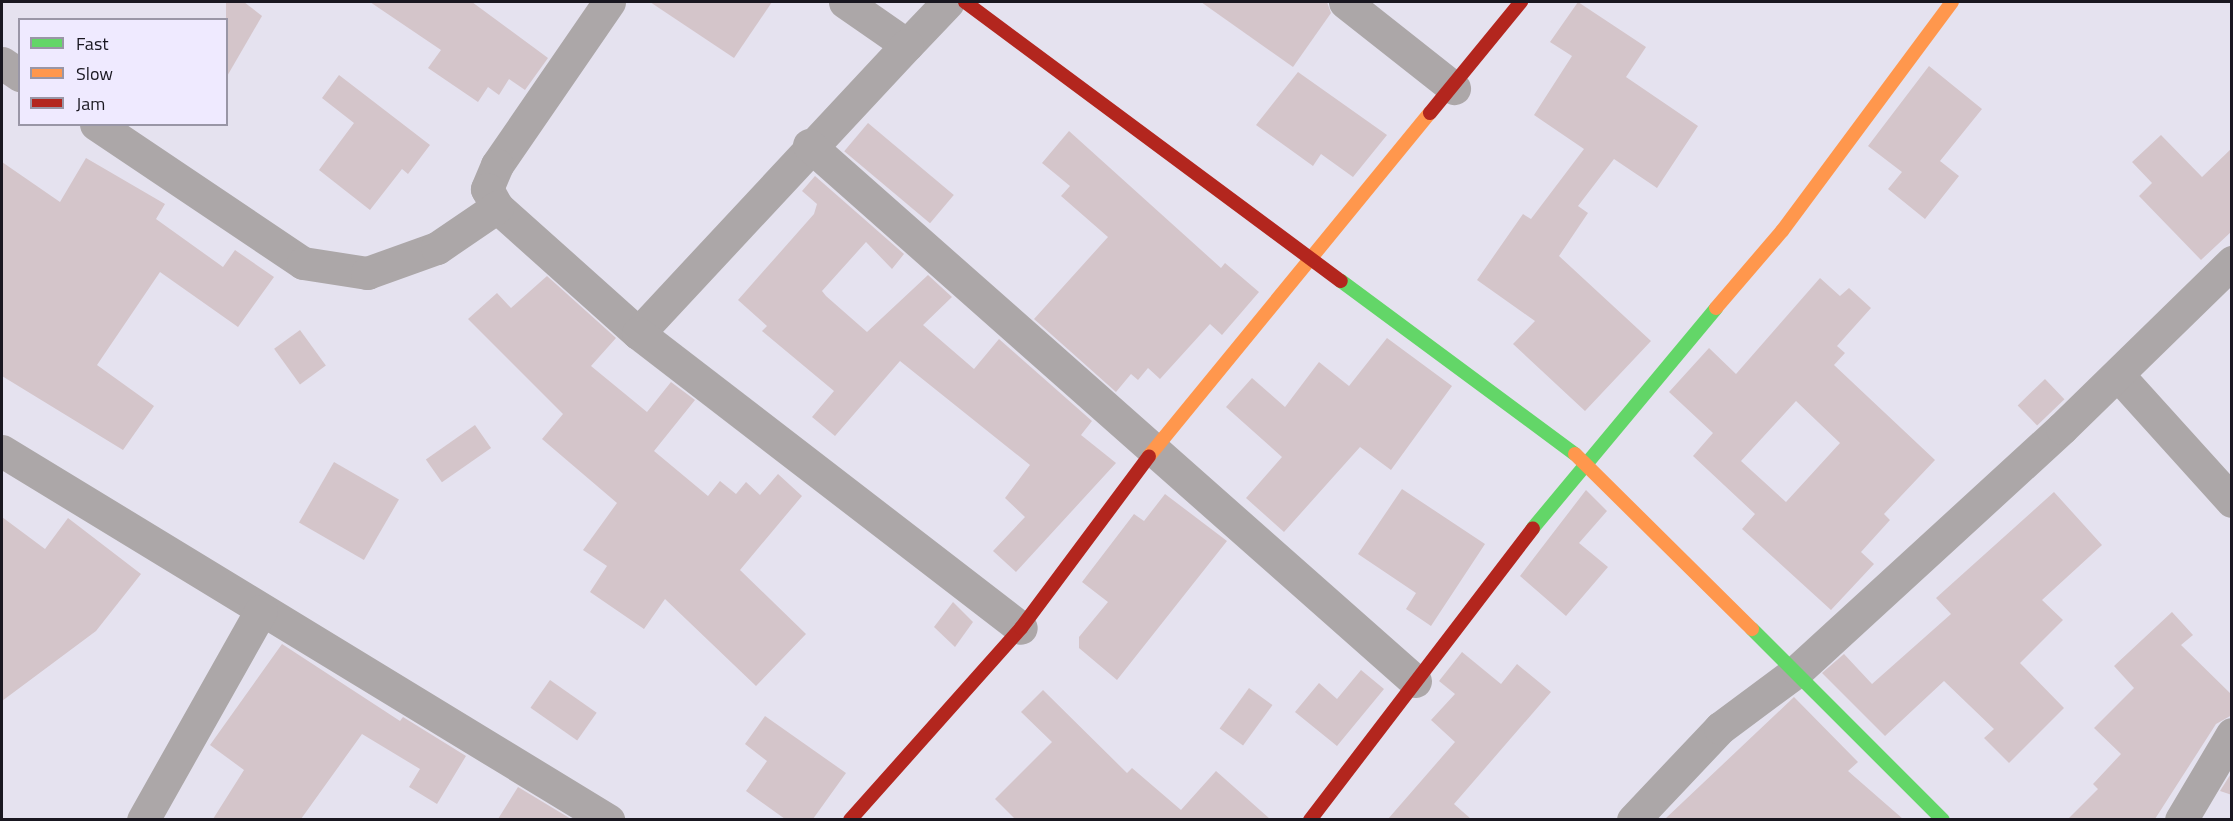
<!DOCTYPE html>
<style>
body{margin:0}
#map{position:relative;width:2233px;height:821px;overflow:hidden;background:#e5e2ef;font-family:"Titillium Web",sans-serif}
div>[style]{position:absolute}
.building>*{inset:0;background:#d4c5ca;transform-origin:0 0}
.street>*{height:33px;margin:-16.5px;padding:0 16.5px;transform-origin:16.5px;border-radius:16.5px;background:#aca7a8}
.fast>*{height:14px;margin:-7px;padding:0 7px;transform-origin:7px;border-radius:7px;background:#63d668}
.slow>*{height:14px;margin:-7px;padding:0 7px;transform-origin:7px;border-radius:7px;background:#ff974d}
.jam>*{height:14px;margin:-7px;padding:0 7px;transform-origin:7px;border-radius:7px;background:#b3261e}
span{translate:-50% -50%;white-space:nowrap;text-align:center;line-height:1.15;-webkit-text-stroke:6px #efeaff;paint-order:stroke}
.frame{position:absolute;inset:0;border:3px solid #191720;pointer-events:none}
.legend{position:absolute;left:18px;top:18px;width:210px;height:108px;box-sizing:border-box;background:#efeaff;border:2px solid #9996a6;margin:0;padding:8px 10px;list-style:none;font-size:18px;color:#191720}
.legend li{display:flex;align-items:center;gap:12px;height:30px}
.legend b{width:30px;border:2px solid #9996a6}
</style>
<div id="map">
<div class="building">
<div style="clip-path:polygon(226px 2px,244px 2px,262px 16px,226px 78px)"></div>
<div style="clip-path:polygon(370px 2px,472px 2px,548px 58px,525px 90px,509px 79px,499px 95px,488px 87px,478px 102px,428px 68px,441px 50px)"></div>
<div style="clip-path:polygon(650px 2px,772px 2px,734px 58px)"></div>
<div style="clip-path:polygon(1201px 2px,1327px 2px,1331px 13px,1293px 67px)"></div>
<div style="clip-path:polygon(1578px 2px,1646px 47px,1626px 77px,1698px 126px,1657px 188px,1614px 159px,1578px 206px,1588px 213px,1559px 256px,1651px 341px,1585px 411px,1513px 344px,1535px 321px,1477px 280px,1523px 214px,1531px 219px,1584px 149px,1534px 115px,1572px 56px,1550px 42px)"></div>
<div style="clip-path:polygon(1929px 66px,1982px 109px,1940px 161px,1959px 176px,1925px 219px,1888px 189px,1902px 172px,1868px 146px)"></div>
<div style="clip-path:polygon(1298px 72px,1387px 135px,1353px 177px,1321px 154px,1313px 166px,1256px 125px)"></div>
<div style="clip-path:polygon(339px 75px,430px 145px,408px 174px,402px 169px,370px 210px,319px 170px,354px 123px,322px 98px)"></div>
<div style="left:868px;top:123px;width:112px;height:37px;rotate:40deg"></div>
<div style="clip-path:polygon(1069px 131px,1221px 268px,1225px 263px,1259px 292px,1222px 335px,1210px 324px,1160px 379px,1148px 368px,1138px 380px,1131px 374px,1116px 392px,1034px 319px,1108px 237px,1061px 196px,1070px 186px,1042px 163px)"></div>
<div style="clip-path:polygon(2161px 135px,2202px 177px,2232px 148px,2232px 231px,2201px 260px,2139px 196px,2152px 183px,2132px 162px)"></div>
<div style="clip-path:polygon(86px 158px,165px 204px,156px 219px,223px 267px,235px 250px,274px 277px,238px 327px,160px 272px,97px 365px,154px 406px,123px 450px,2px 376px,2px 162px,60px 202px)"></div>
<div style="clip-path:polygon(815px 176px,904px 254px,892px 269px,866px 242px,822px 291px,826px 296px,867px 332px,928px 275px,952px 297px,923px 325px,974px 369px,999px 339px,1092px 421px,1081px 435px,1116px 463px,1016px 572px,993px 551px,1025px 517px,1005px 498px,1030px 465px,900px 361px,835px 436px,812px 417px,834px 391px,762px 331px,767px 326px,738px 300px,814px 214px,817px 204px,802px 191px)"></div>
<div style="clip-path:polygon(547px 276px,616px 338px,591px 366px,647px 412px,671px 382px,695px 400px,654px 451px,708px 496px,720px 481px,736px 494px,746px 482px,760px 495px,778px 474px,802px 496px,740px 570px,806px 634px,756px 686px,665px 599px,644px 629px,590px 592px,607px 566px,583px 550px,617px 503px,542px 439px,563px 414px,468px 319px,497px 293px,511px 308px)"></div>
<div style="clip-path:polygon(evenodd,1820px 278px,1840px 296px,1849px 288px,1871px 308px,1837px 346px,1845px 353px,1834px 365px,1935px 460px,1884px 514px,1890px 520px,1861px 552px,1874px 564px,1831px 610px,1742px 529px,1755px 514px,1693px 456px,1713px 433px,1669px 392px,1709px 348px,1736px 374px,1820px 278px,1796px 401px,1840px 443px,1786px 502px,1741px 461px,1796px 401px)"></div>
<div style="left:300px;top:330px;width:44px;height:32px;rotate:54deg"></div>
<div style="clip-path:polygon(1387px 338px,1452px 386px,1391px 470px,1360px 447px,1284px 532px,1246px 498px,1282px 457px,1226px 407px,1252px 378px,1285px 407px,1319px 362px,1349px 386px)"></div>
<div style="left:2045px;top:379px;width:28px;height:38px;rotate:46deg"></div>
<div style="left:475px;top:425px;width:28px;height:60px;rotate:55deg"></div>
<div style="left:334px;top:462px;width:75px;height:70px;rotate:30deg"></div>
<div style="clip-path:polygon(1402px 489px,1485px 544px,1431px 626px,1406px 609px,1416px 593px,1358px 554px)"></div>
<div style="clip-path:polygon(1586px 490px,1607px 511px,1579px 543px,1608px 567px,1566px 616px,1520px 576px)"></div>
<div style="clip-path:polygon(2054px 492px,2102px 545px,2042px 600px,2063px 620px,2020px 663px,2064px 708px,2009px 763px,1984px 738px,1994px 729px,1944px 681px,1885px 736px,1822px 673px,1844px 654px,1872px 684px,1951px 614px,1936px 598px)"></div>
<div style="clip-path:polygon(1165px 494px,1227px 541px,1117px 680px,1079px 648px,1079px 637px,1108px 602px,1082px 582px,1134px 514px,1144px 521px)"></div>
<div style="clip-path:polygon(2px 517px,45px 549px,68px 518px,141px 574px,96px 631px,2px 701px)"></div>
<div style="clip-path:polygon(953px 602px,973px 622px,955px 647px,934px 627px)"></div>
<div style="clip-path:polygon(2172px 612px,2193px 635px,2181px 645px,2232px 695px,2232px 715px,2216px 724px,2155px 819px,2068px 819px,2098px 789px,2093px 784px,2121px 754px,2094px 728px,2134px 688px,2114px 666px)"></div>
<div style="clip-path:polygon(282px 644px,400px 721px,403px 717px,466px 756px,437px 804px,409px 787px,420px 769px,362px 734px,301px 819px,213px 819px,244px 770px,210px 745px)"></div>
<div style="clip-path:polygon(1462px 652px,1501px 684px,1517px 664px,1551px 692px,1454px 804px,1471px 819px,1388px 819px,1455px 742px,1431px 720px,1455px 694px,1439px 681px)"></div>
<div style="clip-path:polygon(1361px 670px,1384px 689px,1337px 746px,1295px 712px,1319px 683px,1337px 699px)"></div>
<div style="left:550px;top:680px;width:57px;height:34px;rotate:35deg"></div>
<div style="left:1249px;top:688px;width:29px;height:50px;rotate:36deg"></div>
<div style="clip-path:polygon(1043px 690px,1127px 773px,1132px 768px,1181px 810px,1216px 771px,1270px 819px,1015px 819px,995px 799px,1052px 742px,1021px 712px)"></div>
<div style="clip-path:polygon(1794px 697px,1858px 762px,1848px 771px,1903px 819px,1665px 819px)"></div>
<div style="clip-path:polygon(765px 716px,846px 773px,813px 819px,785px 819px,746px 791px,767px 761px,745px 744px)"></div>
<div style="clip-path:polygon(2232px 772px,2232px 795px,2220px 791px)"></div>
<div style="clip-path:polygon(518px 787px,571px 819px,498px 819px)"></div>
</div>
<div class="street">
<div style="left:609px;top:2px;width:198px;rotate:124.5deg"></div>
<div style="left:497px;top:165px;width:26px;rotate:113deg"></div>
<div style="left:487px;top:189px;width:21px;rotate:61deg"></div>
<div style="left:497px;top:207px;width:189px;rotate:41.8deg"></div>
<div style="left:845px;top:2px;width:75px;rotate:34.7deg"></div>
<div style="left:907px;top:45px;width:59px;rotate:-46.4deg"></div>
<div style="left:1345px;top:2px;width:139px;rotate:38.3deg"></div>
<div style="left:907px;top:45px;width:394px;rotate:133deg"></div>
<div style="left:638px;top:333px;width:483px;rotate:37.6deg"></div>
<div style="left:2px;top:63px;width:22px;rotate:34deg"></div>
<div style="left:96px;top:124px;width:249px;rotate:33.9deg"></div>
<div style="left:303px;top:263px;width:65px;rotate:8.9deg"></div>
<div style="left:367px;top:273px;width:74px;rotate:-19.7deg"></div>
<div style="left:437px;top:248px;width:73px;rotate:-34.3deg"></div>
<div style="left:809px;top:145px;width:809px;rotate:41.49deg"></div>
<div style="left:2118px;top:375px;width:170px;rotate:47.9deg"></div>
<div style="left:2px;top:451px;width:710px;rotate:31.34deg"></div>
<div style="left:143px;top:820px;width:240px;rotate:-60.6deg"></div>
<div style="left:1633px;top:820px;width:127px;rotate:-46.6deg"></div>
<div style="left:1720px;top:728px;width:97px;rotate:-36.6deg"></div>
<div style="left:1798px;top:670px;width:358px;rotate:-42.5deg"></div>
<div style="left:2062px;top:428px;width:238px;rotate:-44.3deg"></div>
<div style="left:2181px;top:820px;width:100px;rotate:-59.3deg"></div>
</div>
<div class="fast">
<div style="left:1341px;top:281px;width:291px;rotate:36.5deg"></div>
<div style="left:1533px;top:528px;width:286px;rotate:-50.2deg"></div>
<div style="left:1752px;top:629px;width:270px;rotate:45deg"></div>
</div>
<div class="slow">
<div style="left:1716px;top:308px;width:101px;rotate:-49.4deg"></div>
<div style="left:1782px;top:231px;width:285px;rotate:-53.4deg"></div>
<div style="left:1575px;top:454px;width:249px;rotate:44.7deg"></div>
<div style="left:1149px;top:456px;width:443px;rotate:-50.7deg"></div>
</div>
<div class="jam">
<div style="left:965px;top:2px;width:468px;rotate:36.6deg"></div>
<div style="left:1430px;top:113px;width:144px;rotate:-50.7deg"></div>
<div style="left:850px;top:820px;width:257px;rotate:-48.3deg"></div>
<div style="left:1021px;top:628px;width:214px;rotate:-53.3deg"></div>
<div style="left:1310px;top:820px;width:367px;rotate:-52.6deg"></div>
</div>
<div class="frame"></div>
<ul class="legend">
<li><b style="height:8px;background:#63d668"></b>Fast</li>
<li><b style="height:8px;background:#ff974d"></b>Slow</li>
<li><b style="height:8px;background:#b3261e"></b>Jam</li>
</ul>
</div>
